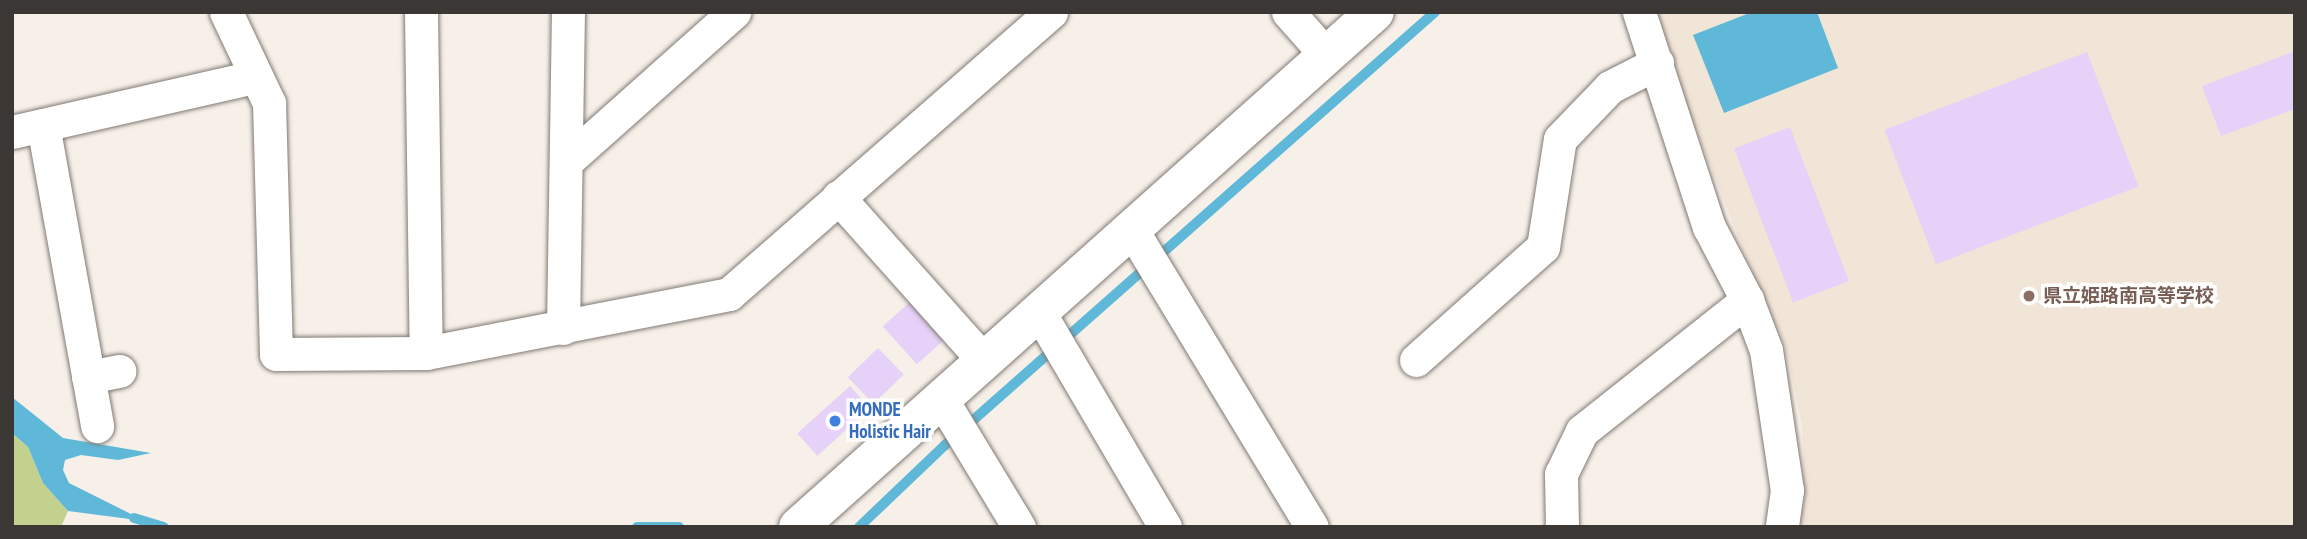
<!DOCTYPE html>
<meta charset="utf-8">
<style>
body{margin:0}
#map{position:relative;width:2307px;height:539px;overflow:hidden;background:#f7f0e9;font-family:"PT Sans Narrow","Noto Sans JP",sans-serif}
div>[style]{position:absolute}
.built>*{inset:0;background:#f1e5d8}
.green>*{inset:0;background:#c3d18e}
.water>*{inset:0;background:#5fb8d7}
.stream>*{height:10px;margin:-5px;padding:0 5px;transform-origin:5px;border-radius:5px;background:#5fb8d7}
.building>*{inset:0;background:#e6d1f8;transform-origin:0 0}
.roads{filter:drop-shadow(0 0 2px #807a74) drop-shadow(0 0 2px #807a74)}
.street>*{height:33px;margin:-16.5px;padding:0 16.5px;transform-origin:16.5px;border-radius:16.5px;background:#fff}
.secondary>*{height:38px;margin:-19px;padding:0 19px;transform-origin:19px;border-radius:19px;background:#fff}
.dots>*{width:19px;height:19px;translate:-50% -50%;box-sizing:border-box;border:4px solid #fff;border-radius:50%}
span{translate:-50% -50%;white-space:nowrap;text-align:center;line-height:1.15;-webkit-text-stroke:7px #fff;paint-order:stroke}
.education-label{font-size:19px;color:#785e54;font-weight:700}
.left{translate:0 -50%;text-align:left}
.shop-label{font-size:19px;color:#366cbe;font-weight:700}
.frame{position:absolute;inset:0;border:14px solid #3a3734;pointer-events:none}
</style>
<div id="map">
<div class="built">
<div style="clip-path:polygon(1656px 12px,2295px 12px,2295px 527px,1799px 527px,1804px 487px,1802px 426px,1785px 344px,1742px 247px,1653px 19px)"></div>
</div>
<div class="green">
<div style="clip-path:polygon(12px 433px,28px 447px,43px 483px,68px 511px,61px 527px,12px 527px)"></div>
</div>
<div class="water">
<div style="clip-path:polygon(1752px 12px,1817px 12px,1838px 68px,1724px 113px,1693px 35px)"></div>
<div style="clip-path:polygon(12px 397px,63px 438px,151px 453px,118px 460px,81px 455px,65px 460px,63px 470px,69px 483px,145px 521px,68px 511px,43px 483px,28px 447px,12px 433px)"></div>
</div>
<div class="stream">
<div style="left:134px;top:518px;width:31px;rotate:17deg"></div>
<div style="left:637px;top:527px;width:42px"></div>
<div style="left:859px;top:527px;width:119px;rotate:-43.6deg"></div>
<div style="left:945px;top:445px;width:654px;rotate:-41.47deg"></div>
</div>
<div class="building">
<div style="clip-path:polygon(2295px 51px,2295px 109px,2221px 136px,2202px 86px)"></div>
<div style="left:2087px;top:52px;width:144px;height:217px;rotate:69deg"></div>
<div style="left:1790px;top:127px;width:165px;height:60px;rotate:69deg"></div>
<div style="left:911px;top:301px;width:51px;height:38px;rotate:48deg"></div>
<div style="left:878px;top:348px;width:37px;height:42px;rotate:46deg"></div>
<div style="left:850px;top:386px;width:30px;height:71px;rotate:48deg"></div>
</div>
<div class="roads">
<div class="street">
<div style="left:226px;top:12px;width:101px;rotate:64.7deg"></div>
<div style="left:269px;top:103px;width:251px;rotate:88.4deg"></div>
<div style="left:276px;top:354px;width:150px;rotate:-0.4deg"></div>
<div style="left:426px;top:353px;width:309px;rotate:-11deg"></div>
<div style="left:729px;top:294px;width:428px;rotate:-41.2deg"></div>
<div style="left:421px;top:12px;width:341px;rotate:89.2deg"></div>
<div style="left:1288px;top:12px;width:57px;rotate:48.5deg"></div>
<div style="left:1639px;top:12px;width:226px;rotate:72deg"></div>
<div style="left:1709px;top:227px;width:82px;rotate:62.5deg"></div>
<div style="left:1747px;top:300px;width:53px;rotate:69.2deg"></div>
<div style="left:1766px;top:350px;width:142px;rotate:81.5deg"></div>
<div style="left:1787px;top:490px;width:37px;rotate:98deg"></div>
<div style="left:43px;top:125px;width:306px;rotate:79.8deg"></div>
<div style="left:12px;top:132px;width:249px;rotate:-12.8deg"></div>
<div style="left:567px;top:161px;width:224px;rotate:-41.7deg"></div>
<div style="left:838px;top:197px;width:220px;rotate:48.3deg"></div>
<div style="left:1132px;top:230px;width:347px;rotate:58.8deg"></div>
<div style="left:1039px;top:312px;width:249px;rotate:59.6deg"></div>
<div style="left:563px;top:328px;width:316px;rotate:-89.1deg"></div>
<div style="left:1416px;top:360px;width:170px;rotate:-41.7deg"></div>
<div style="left:1543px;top:247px;width:109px;rotate:-81.1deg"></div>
<div style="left:1560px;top:139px;width:72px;rotate:-46.1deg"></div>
<div style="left:1610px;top:87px;width:53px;rotate:-27.1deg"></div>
<div style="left:88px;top:377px;width:32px;rotate:-11deg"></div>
<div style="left:942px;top:400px;width:149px;rotate:58.8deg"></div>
<div style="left:1562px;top:527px;width:53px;rotate:-91.1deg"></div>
<div style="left:1561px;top:474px;width:48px;rotate:-64deg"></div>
<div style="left:1582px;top:431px;width:211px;rotate:-38.4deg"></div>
</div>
<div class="secondary">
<div style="left:798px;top:527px;width:773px;rotate:-41.75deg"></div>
</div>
</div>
<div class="dots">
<div style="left:2029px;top:296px;background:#8d6e63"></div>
<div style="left:835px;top:421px;background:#3f7fe0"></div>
</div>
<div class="education-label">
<span class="left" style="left:2043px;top:296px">県立姫路南高等学校</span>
</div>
<div class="shop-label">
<span class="left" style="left:849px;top:421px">MONDE<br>Holistic Hair</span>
</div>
<div class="frame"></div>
</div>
